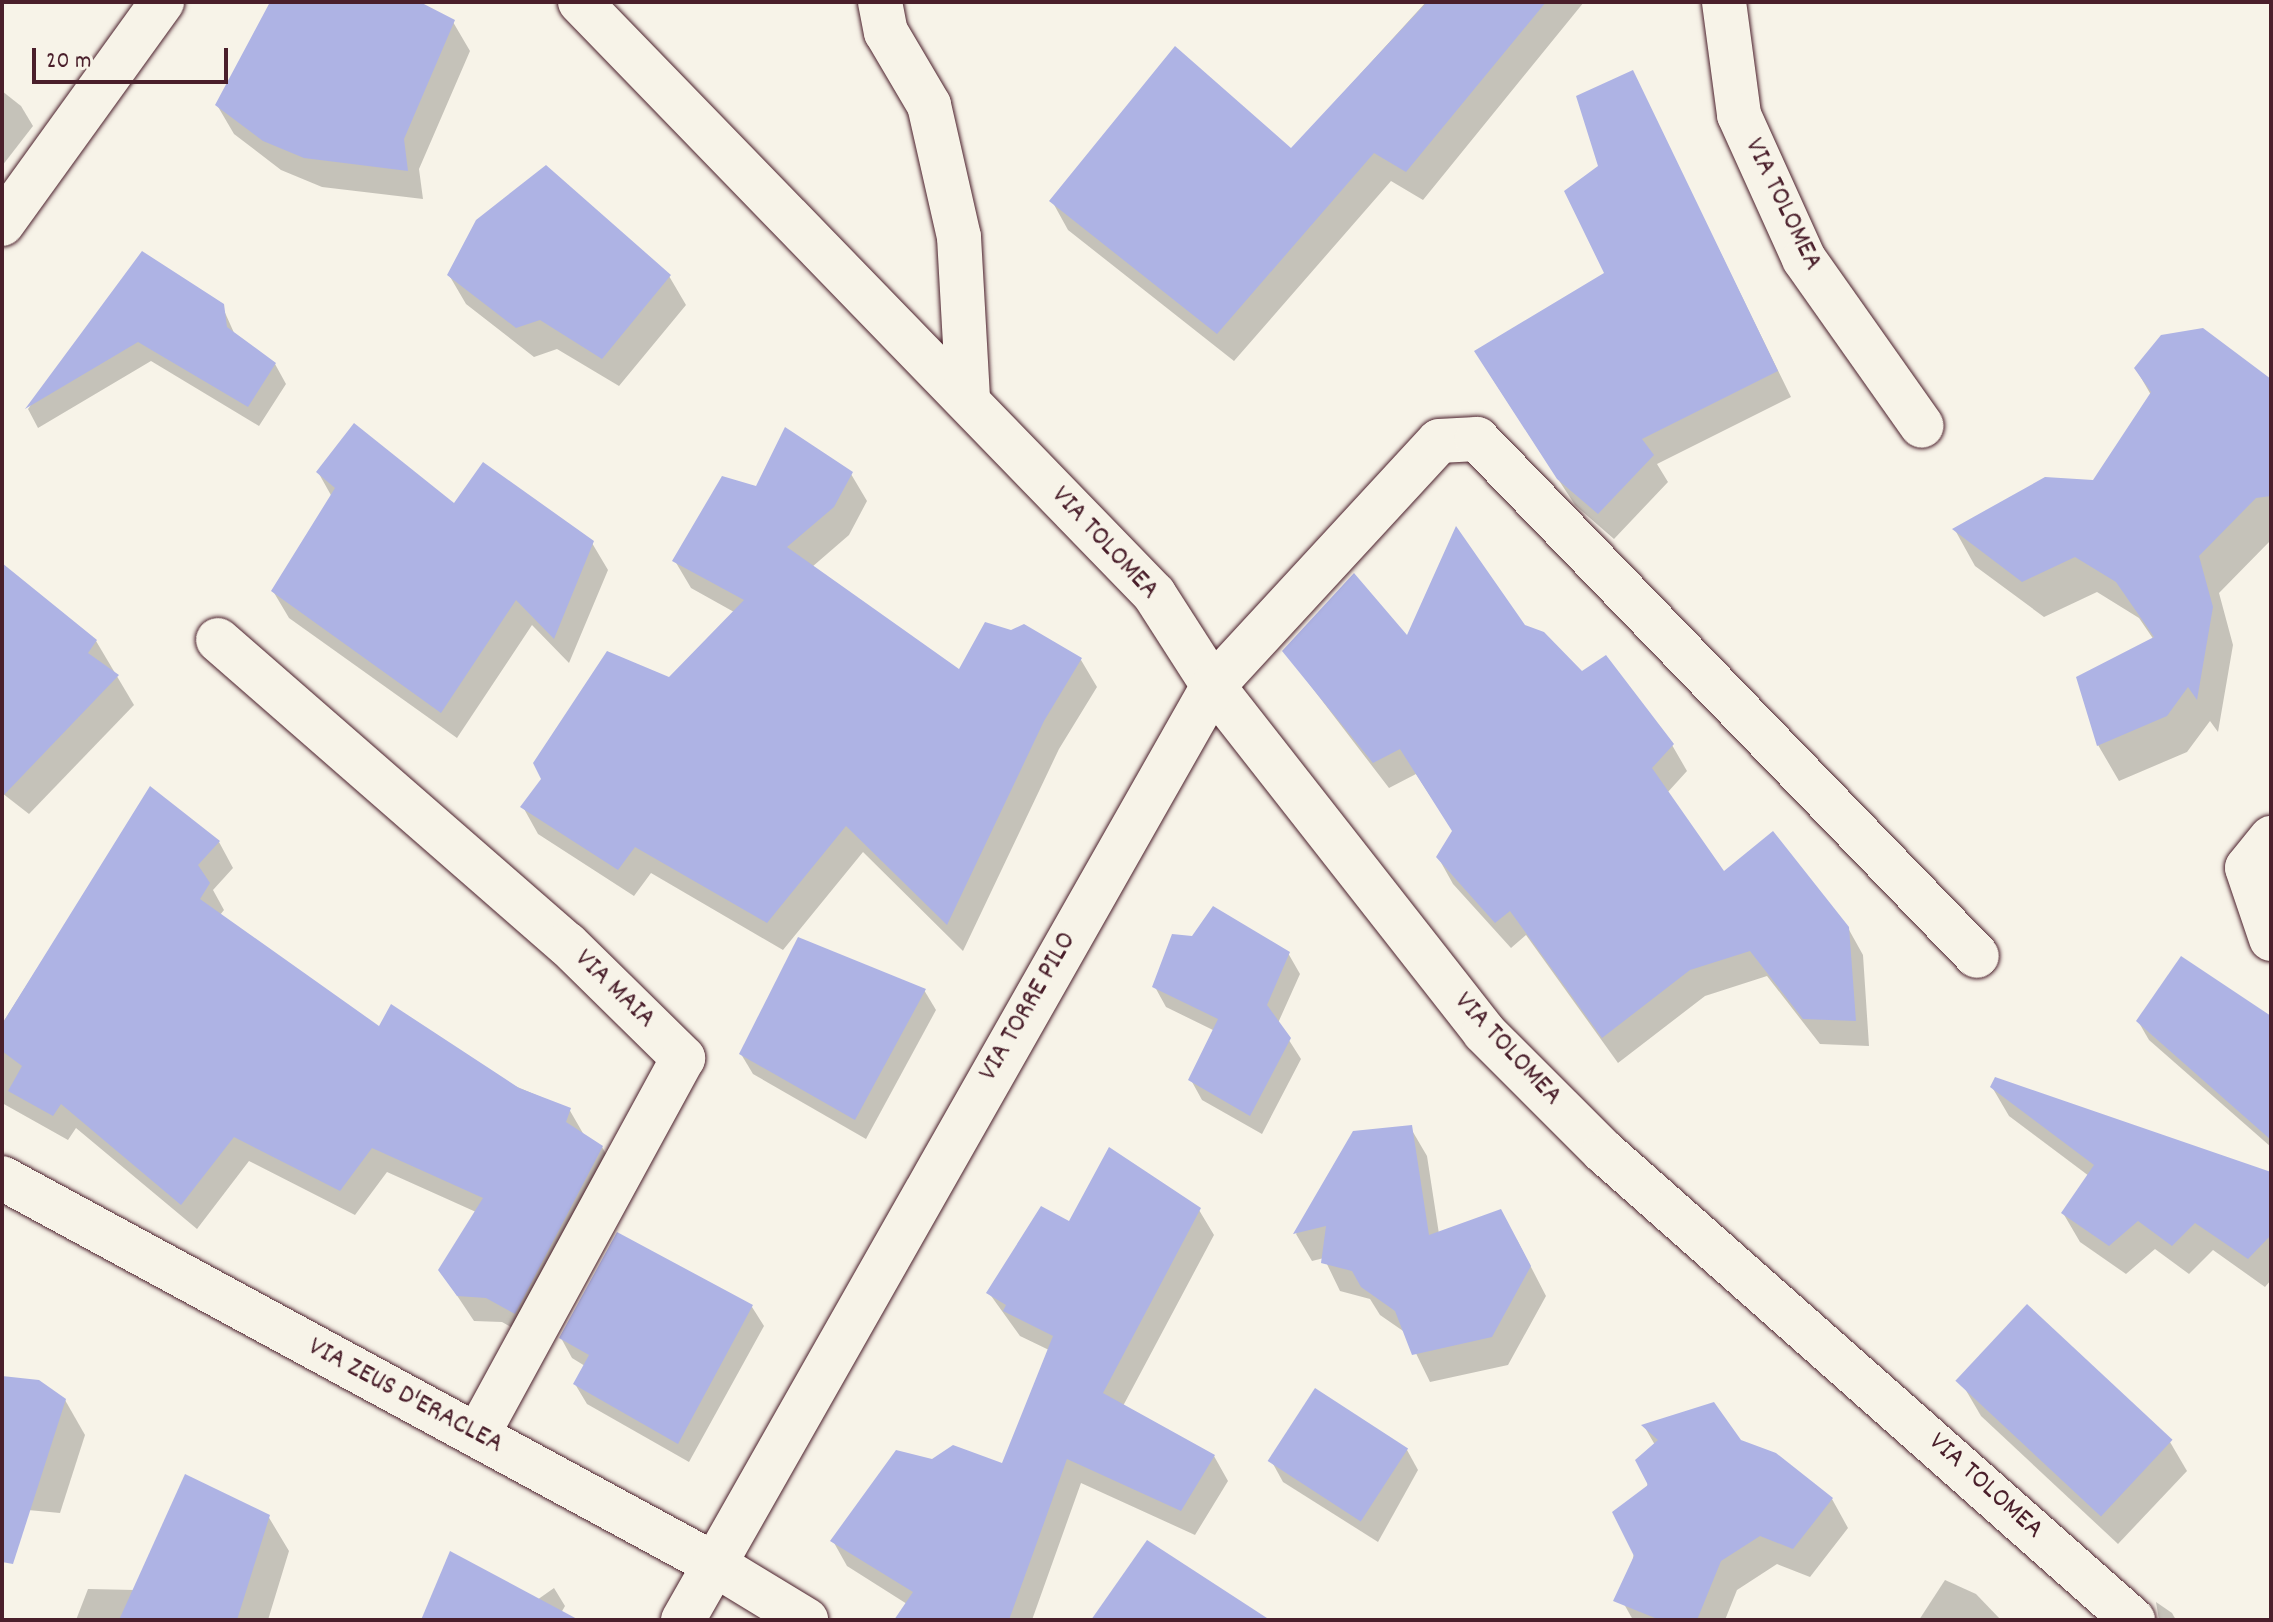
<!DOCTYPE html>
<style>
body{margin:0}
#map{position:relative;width:2273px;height:1622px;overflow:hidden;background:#f7f3e8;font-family:Dekko,sans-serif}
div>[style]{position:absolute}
.shadow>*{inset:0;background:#0003}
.building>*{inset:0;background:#aeb3e4;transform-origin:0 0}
.roads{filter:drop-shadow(0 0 2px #4a1f2b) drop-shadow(0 0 2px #4a1f2b)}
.minor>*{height:44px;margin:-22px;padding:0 22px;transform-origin:22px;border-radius:22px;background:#f7f3e8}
span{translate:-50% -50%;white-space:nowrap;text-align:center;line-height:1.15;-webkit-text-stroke:6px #f7f3e8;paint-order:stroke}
.street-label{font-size:28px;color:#4a1f2b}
.frame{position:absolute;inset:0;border:4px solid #4a1f2b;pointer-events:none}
.scale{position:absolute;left:32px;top:48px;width:196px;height:36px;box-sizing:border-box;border:4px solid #4a1f2b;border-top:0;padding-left:10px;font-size:24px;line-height:28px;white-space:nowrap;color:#4a1f2b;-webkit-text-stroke:6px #f7f3e8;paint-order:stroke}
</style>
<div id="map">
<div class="shadow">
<div style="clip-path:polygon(272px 2px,415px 2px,453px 22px,470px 51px,419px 169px,423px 199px,322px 187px,281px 170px,234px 134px,217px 105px)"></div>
<div style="clip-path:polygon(1426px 2px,1584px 2px,1423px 200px,1391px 181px,1234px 361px,1068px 230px,1052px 201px,1291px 150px)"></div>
<div style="clip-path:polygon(1632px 72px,1791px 397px,1657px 464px,1668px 482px,1614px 539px,1575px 505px,1492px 378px,1606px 274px,1601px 166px)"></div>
<div style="clip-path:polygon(2px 91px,21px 106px,33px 126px,2px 166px)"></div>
<div style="clip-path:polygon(143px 253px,222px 306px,235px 335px,275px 364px,286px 384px,259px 426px,151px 361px,38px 428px,28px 409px)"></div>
<div style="clip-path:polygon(449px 275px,669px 276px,686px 305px,619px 386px,557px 349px,534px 357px,466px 304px)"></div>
<div style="clip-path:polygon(2136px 369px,2271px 382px,2271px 540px,2219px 593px,2233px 645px,2218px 732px,2210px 721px,2187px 752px,2119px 781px,2098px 745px,2154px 640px,2139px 618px,2097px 592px,2044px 617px,1975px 566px,1955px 530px,2094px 482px,2151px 395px)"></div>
<div style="clip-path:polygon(318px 472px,592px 543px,608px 570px,569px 663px,532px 625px,457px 738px,289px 618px,273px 591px,332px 497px)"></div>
<div style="clip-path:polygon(851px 474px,867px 501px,849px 535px,812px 567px,959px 672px,1081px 660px,1097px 687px,1059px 749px,963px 951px,863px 852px,783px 950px,651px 873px,634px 896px,538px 834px,523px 807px,670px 680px,734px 612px,691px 588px,675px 561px,757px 489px)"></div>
<div style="clip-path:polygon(2px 566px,96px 641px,134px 705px,29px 814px,2px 793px)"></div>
<div style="clip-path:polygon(1524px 626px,1672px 745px,1687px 771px,1667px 793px,1724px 874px,1848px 928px,1863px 955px,1869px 1046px,1820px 1044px,1767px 976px,1705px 996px,1618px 1063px,1526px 935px,1511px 948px,1453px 884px,1438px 857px,1454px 832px,1416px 774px,1389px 788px,1284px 651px)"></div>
<div style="clip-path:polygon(151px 789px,219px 842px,233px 868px,213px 890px,224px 910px,220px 915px,379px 1028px,569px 1109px,584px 1135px,602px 1147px,617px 1173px,530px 1338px,502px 1322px,474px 1321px,440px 1270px,476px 1212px,387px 1172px,355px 1215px,249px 1161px,197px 1229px,76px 1128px,68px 1140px,2px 1103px,2px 1024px)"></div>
<div style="clip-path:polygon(1193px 938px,1288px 953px,1300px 974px,1278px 1023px,1301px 1059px,1262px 1134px,1202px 1100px,1191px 1080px,1215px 1031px,1166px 1007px,1155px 987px)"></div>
<div style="clip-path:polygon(924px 990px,936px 1010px,866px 1139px,753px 1074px,741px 1054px)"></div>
<div style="clip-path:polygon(2271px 1018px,2271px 1147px,2149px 1040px,2138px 1021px)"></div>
<div style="clip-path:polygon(1992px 1087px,2271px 1174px,2271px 1280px,2265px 1287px,2213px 1250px,2189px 1274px,2155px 1249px,2126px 1274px,2080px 1242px,2063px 1213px,2089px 1176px,2009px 1116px)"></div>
<div style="clip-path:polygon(1410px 1127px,1427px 1156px,1439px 1234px,1517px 1240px,1546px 1296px,1508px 1365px,1430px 1382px,1406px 1333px,1380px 1315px,1370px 1299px,1340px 1291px,1324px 1258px,1312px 1261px,1296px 1234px,1354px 1133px)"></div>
<div style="clip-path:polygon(1199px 1210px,1214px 1235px,1123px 1406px,1214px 1456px,1228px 1481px,1195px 1535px,1081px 1483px,1032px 1620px,911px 1620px,907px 1604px,847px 1566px,833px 1541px,933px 1461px,1003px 1466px,1049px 1350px,1020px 1336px,989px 1293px,1070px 1223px)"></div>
<div style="clip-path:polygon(752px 1307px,764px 1326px,689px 1462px,587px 1404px,575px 1384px,585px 1366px,572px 1358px,561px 1338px)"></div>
<div style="clip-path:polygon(2px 1380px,65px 1400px,85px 1435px,60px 1513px,17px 1509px,2px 1499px)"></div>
<div style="clip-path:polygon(1964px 1387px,2170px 1442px,2187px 1471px,2118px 1544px,1981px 1416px)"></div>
<div style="clip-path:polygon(1644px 1426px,1740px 1441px,1832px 1499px,1848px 1528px,1810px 1577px,1777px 1564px,1737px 1590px,1725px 1620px,1633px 1620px,1624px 1604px,1655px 1445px)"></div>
<div style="clip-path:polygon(1407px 1450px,1418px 1470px,1378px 1542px,1283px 1482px,1272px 1462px)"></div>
<div style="clip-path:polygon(268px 1516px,289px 1551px,268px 1620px,76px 1620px,88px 1589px,135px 1590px)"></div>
<div style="clip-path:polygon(1945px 1580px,1976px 1594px,2001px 1620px,1919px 1620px)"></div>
<div style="clip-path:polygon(554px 1588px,565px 1606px,561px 1613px,570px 1620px,423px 1620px,537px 1600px)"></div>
<div style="clip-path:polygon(2156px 1602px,2172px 1613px,2176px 1620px,2159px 1620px)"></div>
</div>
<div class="building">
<div style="clip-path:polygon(270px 2px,420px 2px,455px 20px,404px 139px,408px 171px,304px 158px,263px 141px,215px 105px)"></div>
<div style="clip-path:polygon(1427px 2px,1546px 2px,1406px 172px,1374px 153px,1217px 334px,1049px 201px,1175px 46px,1291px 148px)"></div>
<div style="clip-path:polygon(1633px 70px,1778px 371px,1642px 439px,1654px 455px,1598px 514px,1557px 479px,1474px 351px,1604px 273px,1564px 191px,1598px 166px,1576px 96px)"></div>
<div style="clip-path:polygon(546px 165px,671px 275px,602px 359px,540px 320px,516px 328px,447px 275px,476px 220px)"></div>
<div style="clip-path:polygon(142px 251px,224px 304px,227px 327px,276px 363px,248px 407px,138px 342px,25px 409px)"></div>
<div style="clip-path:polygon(2203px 328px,2271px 379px,2271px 496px,2256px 498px,2199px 556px,2213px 607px,2197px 700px,2188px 687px,2167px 716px,2097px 746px,2076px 677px,2154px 637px,2116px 582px,2075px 557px,2022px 582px,1952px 529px,2045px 477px,2093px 480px,2151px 392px,2134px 368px,2161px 335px)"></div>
<div style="clip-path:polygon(354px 423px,454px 503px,483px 462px,594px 541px,554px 639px,516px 600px,441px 713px,271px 591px,335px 488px,316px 472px)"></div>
<div style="clip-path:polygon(785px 427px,853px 472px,834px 507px,787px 547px,959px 669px,985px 622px,1011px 630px,1024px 624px,1082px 658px,1044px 721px,947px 925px,846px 826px,767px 923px,635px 847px,618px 870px,520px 807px,541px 779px,533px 763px,607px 651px,669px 677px,744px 600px,672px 561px,722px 476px,756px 486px)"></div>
<div style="clip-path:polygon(1456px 526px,1525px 625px,1544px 632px,1582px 671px,1606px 655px,1674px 744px,1652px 768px,1724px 871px,1773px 831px,1849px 927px,1856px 1021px,1803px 1019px,1750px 951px,1690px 970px,1602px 1038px,1510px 911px,1495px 923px,1436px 857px,1452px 831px,1400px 749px,1373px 763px,1282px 651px,1354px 573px,1407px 635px)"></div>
<div style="clip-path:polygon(2px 563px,97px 640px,88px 653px,119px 675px,2px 797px)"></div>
<div style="clip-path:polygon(150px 786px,220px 841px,198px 865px,210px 883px,200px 899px,379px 1026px,391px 1004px,519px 1088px,571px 1108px,566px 1122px,603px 1146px,515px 1314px,486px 1298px,457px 1296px,438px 1270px,483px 1198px,372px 1148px,340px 1191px,234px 1137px,181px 1205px,61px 1104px,53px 1116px,8px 1091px,22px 1066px,2px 1051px,2px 1024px)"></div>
<div style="clip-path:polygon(1213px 906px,1290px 952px,1267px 1005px,1291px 1038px,1250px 1116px,1188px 1080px,1218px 1019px,1152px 987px,1172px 934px,1192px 936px)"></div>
<div style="clip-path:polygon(798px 937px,926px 989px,855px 1120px,739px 1054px)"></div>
<div style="clip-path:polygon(2181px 956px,2271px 1016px,2271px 1140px,2136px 1021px)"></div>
<div style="clip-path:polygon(1995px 1077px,2271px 1172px,2271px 1235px,2248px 1259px,2195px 1223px,2172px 1246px,2138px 1221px,2109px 1246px,2061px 1213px,2094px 1165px,1990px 1087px)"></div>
<div style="clip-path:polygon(1412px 1125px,1429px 1235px,1501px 1209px,1531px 1266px,1492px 1337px,1412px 1355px,1395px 1311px,1361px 1287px,1352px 1271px,1321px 1263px,1326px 1226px,1293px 1234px,1353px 1131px)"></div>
<div style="clip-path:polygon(1109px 1147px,1201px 1208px,1103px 1393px,1215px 1455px,1181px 1511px,1067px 1459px,1009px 1620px,894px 1620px,913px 1592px,830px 1541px,896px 1450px,932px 1459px,953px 1445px,1002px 1463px,1053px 1336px,1003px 1311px,1006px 1305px,986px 1293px,1041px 1206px,1069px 1221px)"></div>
<div style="clip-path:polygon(617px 1232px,753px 1305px,678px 1444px,573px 1384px,589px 1355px,559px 1338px)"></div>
<div style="left:2027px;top:1304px;width:199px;height:105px;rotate:43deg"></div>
<div style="clip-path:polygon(2px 1376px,39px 1380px,66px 1399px,13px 1564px,2px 1562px)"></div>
<div style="left:1315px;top:1388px;width:111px;height:87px;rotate:33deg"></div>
<div style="clip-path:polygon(1714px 1402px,1741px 1440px,1776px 1453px,1833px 1498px,1793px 1549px,1760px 1536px,1721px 1561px,1697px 1620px,1660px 1620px,1613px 1601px,1634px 1556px,1612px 1512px,1648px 1485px,1635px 1460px,1658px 1440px,1641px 1425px)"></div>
<div style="clip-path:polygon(185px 1474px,270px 1515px,237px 1620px,119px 1620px)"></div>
<div style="clip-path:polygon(1147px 1540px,1270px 1620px,1091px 1620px)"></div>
<div style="clip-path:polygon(450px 1551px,579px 1620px,421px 1620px)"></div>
</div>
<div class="roads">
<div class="minor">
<div style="left:580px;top:2px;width:825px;rotate:45.88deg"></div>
<div style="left:1154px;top:594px;width:109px;rotate:57.3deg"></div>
<div style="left:1213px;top:686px;width:439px;rotate:51.9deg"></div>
<div style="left:1484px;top:1032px;width:168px;rotate:45deg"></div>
<div style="left:1603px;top:1151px;width:708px;rotate:41.51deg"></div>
<div style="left:880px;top:2px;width:31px;rotate:79deg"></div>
<div style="left:886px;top:32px;width:85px;rotate:59.5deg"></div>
<div style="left:929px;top:105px;width:135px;rotate:77.2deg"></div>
<div style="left:959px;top:237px;width:161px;rotate:86.8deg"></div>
<div style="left:1724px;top:2px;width:114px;rotate:82.4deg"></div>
<div style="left:1739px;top:115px;width:158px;rotate:65.7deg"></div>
<div style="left:1804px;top:259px;width:204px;rotate:54.8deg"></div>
<div style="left:2px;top:224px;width:274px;rotate:-54.2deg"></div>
<div style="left:218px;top:640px;width:463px;rotate:41.1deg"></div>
<div style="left:567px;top:944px;width:163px;rotate:44.5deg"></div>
<div style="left:683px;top:1058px;width:430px;rotate:118.6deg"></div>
<div style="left:2271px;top:838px;width:38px;rotate:129deg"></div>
<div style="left:2247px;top:868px;width:75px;rotate:71.3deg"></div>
<div style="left:2px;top:1178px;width:810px;rotate:28.46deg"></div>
<div style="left:714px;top:1564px;width:108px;rotate:31.3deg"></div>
<div style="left:683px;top:1620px;width:1074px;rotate:-60.43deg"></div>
<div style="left:1213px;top:686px;width:333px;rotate:-47.3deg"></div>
<div style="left:1439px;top:441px;width:38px;rotate:-3deg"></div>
<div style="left:1477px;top:439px;width:719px;rotate:45.96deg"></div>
</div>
</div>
<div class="street-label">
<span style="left:1782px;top:205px;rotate:64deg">VIA TOLOMEA</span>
<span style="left:1104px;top:544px;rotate:47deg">VIA TOLOMEA</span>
<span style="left:614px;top:990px;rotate:44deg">VIA MAIA</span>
<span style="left:1029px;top:1007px;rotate:-60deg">VIA TORRE PILO</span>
<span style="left:1507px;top:1050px;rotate:47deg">VIA TOLOMEA</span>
<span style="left:405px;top:1397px;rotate:28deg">VIA ZEUS D'ERACLEA</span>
<span style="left:1985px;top:1487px;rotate:42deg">VIA TOLOMEA</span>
</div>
<div class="frame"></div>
<div class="scale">20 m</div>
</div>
